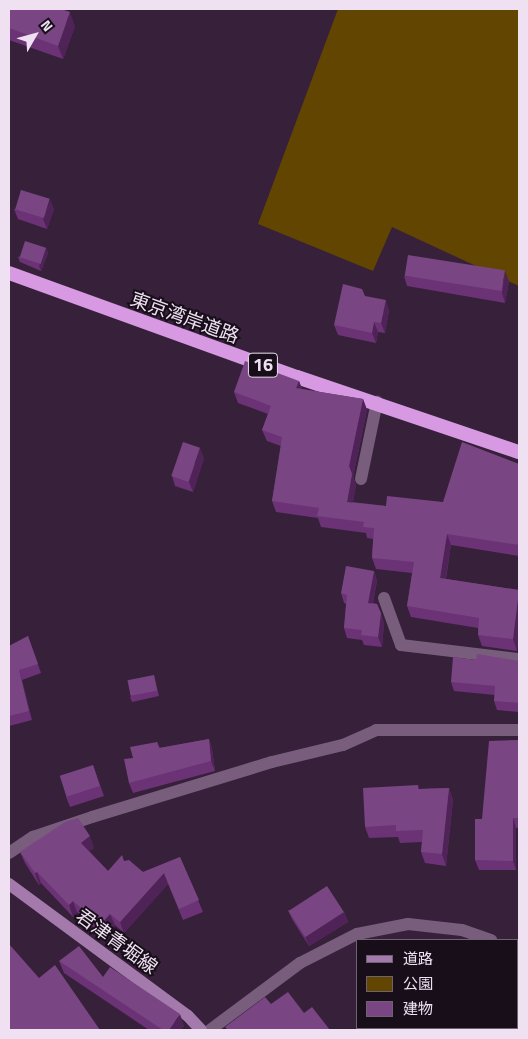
<!DOCTYPE html>
<meta charset="utf-8">
<style>
body{margin:0}
#map{position:relative;width:528px;height:1039px;overflow:hidden;background:#36203a;font-family:"Titillium Web","Noto Sans JP",sans-serif}
div>[style]{position:absolute}
.green>*{inset:0;background:#624500}
.minor>*{height:12px;margin:-6px;padding:0 6px;transform-origin:6px;border-radius:6px;background:#785d7d}
.secondary>*{height:12px;margin:-6px;padding:0 6px;transform-origin:6px;border-radius:6px;background:#a47aad}
.trunk>*{height:14px;margin:-7px;padding:0 7px;transform-origin:7px;border-radius:7px;background:#d699e2}
.wall>*{inset:0;background:#6b3275}
.shaded-wall>*{inset:0;background:#502358}
.building>*{inset:0;background:#794583;transform-origin:0 0}
span{translate:-50% -50%;white-space:nowrap;text-align:center;line-height:1.15;-webkit-text-stroke:4px #180e1a;paint-order:stroke}
.shield-label span{padding:1px 4px;background:#180e1a;border:1px solid;border-radius:4px;-webkit-text-stroke-width:0}
.shield-label{font-size:18px;color:#efe1f2;font-weight:700}
.street-label{font-size:19px;color:#efe1f2}
.frame{position:absolute;inset:0;border:10px solid #efe1f2;pointer-events:none}
.legend{position:absolute;left:356px;top:939px;width:162px;height:90px;box-sizing:border-box;background:#180e1a;border:1px solid #6e6270;margin:0;padding:6px 9px;list-style:none;font-size:15px;color:#efe1f2}
.legend li{display:flex;align-items:center;gap:10px;height:25px}
.legend b{width:25px;border:1px solid #6e6270}
.north{position:absolute;left:10px;top:10px;width:50px;height:50px;-webkit-text-stroke:4px #180e1a;paint-order:stroke;rotate:52deg;font-size:14px;font-weight:700;line-height:20px;text-align:center;color:#efe1f2}
.north::after{content:'';display:block;margin:auto;width:18px;height:22px;background:#efe1f2;clip-path:polygon(50% 0,100% 100%,50% 72%,0 100%)}
</style>
<div id="map">
<div class="green">
<div style="clip-path:polygon(338px 9px,519px 9px,519px 286px,392px 227px,373px 271px,258px 224px)"></div>
</div>
<div class="minor">
<div style="left:361px;top:479px;width:79px;rotate:-78.3deg"></div>
<div style="left:384px;top:598px;width:50px;rotate:70.1deg"></div>
<div style="left:401px;top:645px;width:119px;rotate:6.8deg"></div>
<div style="left:9px;top:853px;width:29px;rotate:-34deg"></div>
<div style="left:33px;top:837px;width:62px;rotate:-18.7deg"></div>
<div style="left:92px;top:817px;width:188px;rotate:-17deg"></div>
<div style="left:272px;top:762px;width:73px;rotate:-13.5deg"></div>
<div style="left:343px;top:745px;width:36px;rotate:-24deg"></div>
<div style="left:376px;top:730px;width:143px"></div>
<div style="left:517px;top:949px;width:2px;rotate:27deg"></div>
<div style="left:210px;top:1030px;width:112px;rotate:-36.7deg"></div>
<div style="left:300px;top:963px;width:64px;rotate:-27deg"></div>
<div style="left:357px;top:934px;width:52px;rotate:-11.1deg"></div>
<div style="left:408px;top:924px;width:54px;rotate:6.3deg"></div>
<div style="left:462px;top:930px;width:31px;rotate:19deg"></div>
</div>
<div class="secondary">
<div style="left:9px;top:884px;width:222px;rotate:36.4deg"></div>
<div style="left:188px;top:1016px;width:19px;rotate:47deg"></div>
</div>
<div class="trunk">
<div style="left:9px;top:273px;width:306px;rotate:19.9deg"></div>
<div style="left:297px;top:377px;width:234px;rotate:18.7deg"></div>
</div>
<div class="wall">
<div style="clip-path:polygon(9px 9px,75px 26px,63px 59px,9px 40px)"></div>
<div style="clip-path:polygon(14px 209px,54px 209px,47px 229px,18px 219px)"></div>
<div style="clip-path:polygon(46px 248px,48px 253px,41px 271px,20px 262px,18px 257px)"></div>
<div style="clip-path:polygon(404px 276px,509px 281px,505px 303px,407px 286px)"></div>
<div style="clip-path:polygon(389px 310px,385px 333px,378px 332px,376px 343px,338px 335px,334px 325px)"></div>
<div style="clip-path:polygon(299px 381px,302px 389px,363px 399px,367px 410px,353px 477px,356px 485px,353px 502px,386px 506px,443px 502px,519px 464px,519px 556px,451px 545px,446px 579px,519px 590px,519px 631px,517px 651px,482px 646px,478px 635px,478px 628px,411px 617px,407px 606px,412px 573px,376px 569px,372px 558px,373px 539px,367px 538px,366px 533px,321px 527px,318px 518px,276px 512px,272px 501px,281px 446px,267px 441px,262px 430px,268px 414px,238px 403px,234px 392px)"></div>
<div style="clip-path:polygon(204px 458px,193px 492px,175px 486px,172px 476px)"></div>
<div style="clip-path:polygon(374px 571px,377px 581px,373px 603px,377px 604px,384px 623px,382px 647px,364px 645px,362px 640px,347px 638px,344px 628px,346px 604px,344px 603px,341px 593px)"></div>
<div style="clip-path:polygon(28px 636px,41px 673px,22px 680px,32px 720px,9px 726px,9px 646px)"></div>
<div style="clip-path:polygon(476px 660px,519px 661px,519px 712px,497px 710px,494px 701px,495px 695px,454px 691px,451px 682px)"></div>
<div style="clip-path:polygon(154px 675px,159px 696px,132px 702px,130px 697px)"></div>
<div style="clip-path:polygon(209px 739px,212px 749px,215px 771px,133px 793px,129px 783px,133px 758px,157px 742px,160px 748px)"></div>
<div style="clip-path:polygon(519px 740px,519px 828px,516px 828px,516px 870px,479px 870px,475px 860px,482px 819px)"></div>
<div style="clip-path:polygon(93px 765px,104px 796px,70px 807px,66px 797px)"></div>
<div style="clip-path:polygon(418px 785px,419px 789px,449px 788px,453px 800px,446px 866px,425px 863px,421px 852px,422px 842px,400px 843px,398px 837px,369px 838px,365px 827px)"></div>
<div style="clip-path:polygon(94px 848px,89px 851px,108px 871px,125px 861px,143px 872px,180px 857px,203px 912px,183px 920px,168px 884px,124px 933px,115px 925px,104px 937px,77px 912px,73px 917px,41px 883px,39px 885px,25px 863px,20px 852px)"></div>
<div style="clip-path:polygon(288px 910px,344px 912px,348px 922px,309px 946px,292px 919px)"></div>
<div style="clip-path:polygon(59px 961px,103px 977px,184px 1026px,181px 1030px,149px 1030px,64px 973px)"></div>
</div>
<div class="shaded-wall">
<div style="clip-path:polygon(70px 12px,75px 26px,63px 59px,58px 46px)"></div>
<div style="clip-path:polygon(50px 199px,54px 209px,47px 229px,43px 219px)"></div>
<div style="clip-path:polygon(46px 248px,48px 253px,41px 271px,39px 266px)"></div>
<div style="clip-path:polygon(505px 271px,509px 281px,505px 303px,502px 293px)"></div>
<div style="clip-path:polygon(386px 300px,389px 310px,385px 333px,381px 323px)"></div>
<div style="clip-path:polygon(374px 322px,378px 332px,376px 343px,372px 333px)"></div>
<div style="clip-path:polygon(299px 381px,303px 392px,296px 388px)"></div>
<div style="clip-path:polygon(363px 399px,367px 410px,353px 477px,349px 466px)"></div>
<div style="clip-path:polygon(200px 448px,204px 458px,193px 492px,189px 482px)"></div>
<div style="clip-path:polygon(352px 474px,356px 485px,351px 513px,347px 502px)"></div>
<div style="clip-path:polygon(447px 534px,451px 545px,444px 589px,440px 578px)"></div>
<div style="clip-path:polygon(374px 571px,377px 581px,371px 613px,368px 603px)"></div>
<div style="clip-path:polygon(519px 590px,519px 631px,517px 651px,513px 639px)"></div>
<div style="clip-path:polygon(381px 613px,384px 623px,382px 647px,378px 637px)"></div>
<div style="clip-path:polygon(19px 670px,22px 680px,32px 720px,29px 711px)"></div>
<div style="clip-path:polygon(209px 739px,212px 749px,215px 771px,211px 761px)"></div>
<div style="clip-path:polygon(449px 788px,453px 800px,446px 866px,442px 854px)"></div>
<div style="clip-path:polygon(513px 818px,516px 828px,516px 870px,513px 861px)"></div>
<div style="clip-path:polygon(90px 836px,94px 848px,85px 854px,81px 843px)"></div>
<div style="clip-path:polygon(37px 872px,41px 883px,39px 885px,35px 873px)"></div>
<div style="clip-path:polygon(164px 873px,168px 884px,124px 933px,120px 922px)"></div>
<div style="clip-path:polygon(73px 901px,77px 912px,73px 917px,69px 905px)"></div>
<div style="clip-path:polygon(344px 912px,348px 922px,309px 946px,305px 937px)"></div>
<div style="clip-path:polygon(110px 914px,115px 925px,104px 937px,100px 925px)"></div>
<div style="clip-path:polygon(180px 1014px,184px 1026px,181px 1030px,169px 1030px)"></div>
</div>
<div class="building">
<div style="clip-path:polygon(9px 9px,61px 9px,70px 12px,58px 46px,9px 28px)"></div>
<div style="left:21px;top:190px;width:30px;height:20px;rotate:17deg"></div>
<div style="left:25px;top:241px;width:22px;height:17px;rotate:18deg"></div>
<div style="left:408px;top:255px;width:98px;height:21px;rotate:9deg"></div>
<div style="clip-path:polygon(343px 284px,362px 289px,365px 296px,386px 300px,381px 323px,374px 322px,372px 333px,334px 325px)"></div>
<div style="clip-path:polygon(245px 361px,299px 381px,296px 388px,363px 399px,349px 466px,352px 474px,347px 502px,386px 506px,387px 496px,443px 502px,462px 442px,519px 464px,519px 545px,447px 534px,440px 578px,519px 590px,513px 639px,478px 635px,479px 618px,407px 606px,414px 562px,372px 558px,374px 528px,363px 527px,364px 522px,317px 516px,319px 508px,272px 501px,282px 437px,262px 430px,271px 406px,234px 392px)"></div>
<div style="left:183px;top:442px;width:18px;height:36px;rotate:19deg"></div>
<div style="clip-path:polygon(346px 566px,374px 571px,368px 603px,377px 604px,381px 613px,378px 637px,361px 635px,362px 630px,344px 628px,347px 595px,341px 593px)"></div>
<div style="clip-path:polygon(28px 636px,38px 664px,19px 670px,29px 711px,9px 716px,9px 646px)"></div>
<div style="clip-path:polygon(477px 654px,519px 661px,519px 703px,494px 701px,495px 686px,451px 682px,453px 657px,476px 660px)"></div>
<div style="left:154px;top:675px;width:16px;height:27px;rotate:79deg"></div>
<div style="clip-path:polygon(209px 739px,211px 761px,129px 783px,124px 759px,133px 758px,130px 747px,157px 742px,159px 748px)"></div>
<div style="clip-path:polygon(519px 740px,519px 818px,513px 818px,513px 861px,475px 860px,475px 819px,482px 819px,489px 741px)"></div>
<div style="left:93px;top:765px;width:22px;height:35px;rotate:72deg"></div>
<div style="clip-path:polygon(418px 785px,418px 789px,449px 788px,442px 854px,421px 852px,423px 830px,396px 831px,396px 825px,365px 827px,363px 788px)"></div>
<div style="clip-path:polygon(78px 818px,90px 836px,81px 843px,108px 871px,122px 855px,124px 861px,129px 860px,143px 872px,180px 857px,199px 900px,179px 909px,164px 873px,120px 922px,110px 914px,100px 925px,73px 901px,69px 905px,37px 872px,35px 873px,20px 852px,65px 822px)"></div>
<div style="left:327px;top:886px;width:31px;height:46px;rotate:57deg"></div>
<div style="clip-path:polygon(9px 944px,39px 978px,55px 965px,100px 1030px,9px 1030px)"></div>
<div style="clip-path:polygon(79px 946px,103px 977px,110px 967px,180px 1014px,169px 1030px,163px 1030px,59px 961px)"></div>
<div style="clip-path:polygon(288px 992px,304px 1013px,312px 1007px,330px 1030px,228px 1030px,225px 1027px,265px 997px,271px 1004px)"></div>
</div>
<div class="shield-label">
<span style="left:263px;top:365px">16</span>
</div>
<div class="street-label">
<span style="left:185px;top:317px;rotate:20deg">東京湾岸道路</span>
<span style="left:117px;top:941px;rotate:36deg">君津青堀線</span>
</div>
<div class="frame"></div>
<ul class="legend">
<li><b style="height:6px;background:#a47aad"></b>道路</li>
<li><b style="height:14px;background:#624500"></b>公園</li>
<li><b style="height:14px;background:#794583"></b>建物</li>
</ul>
<div class="north">N</div>
</div>
